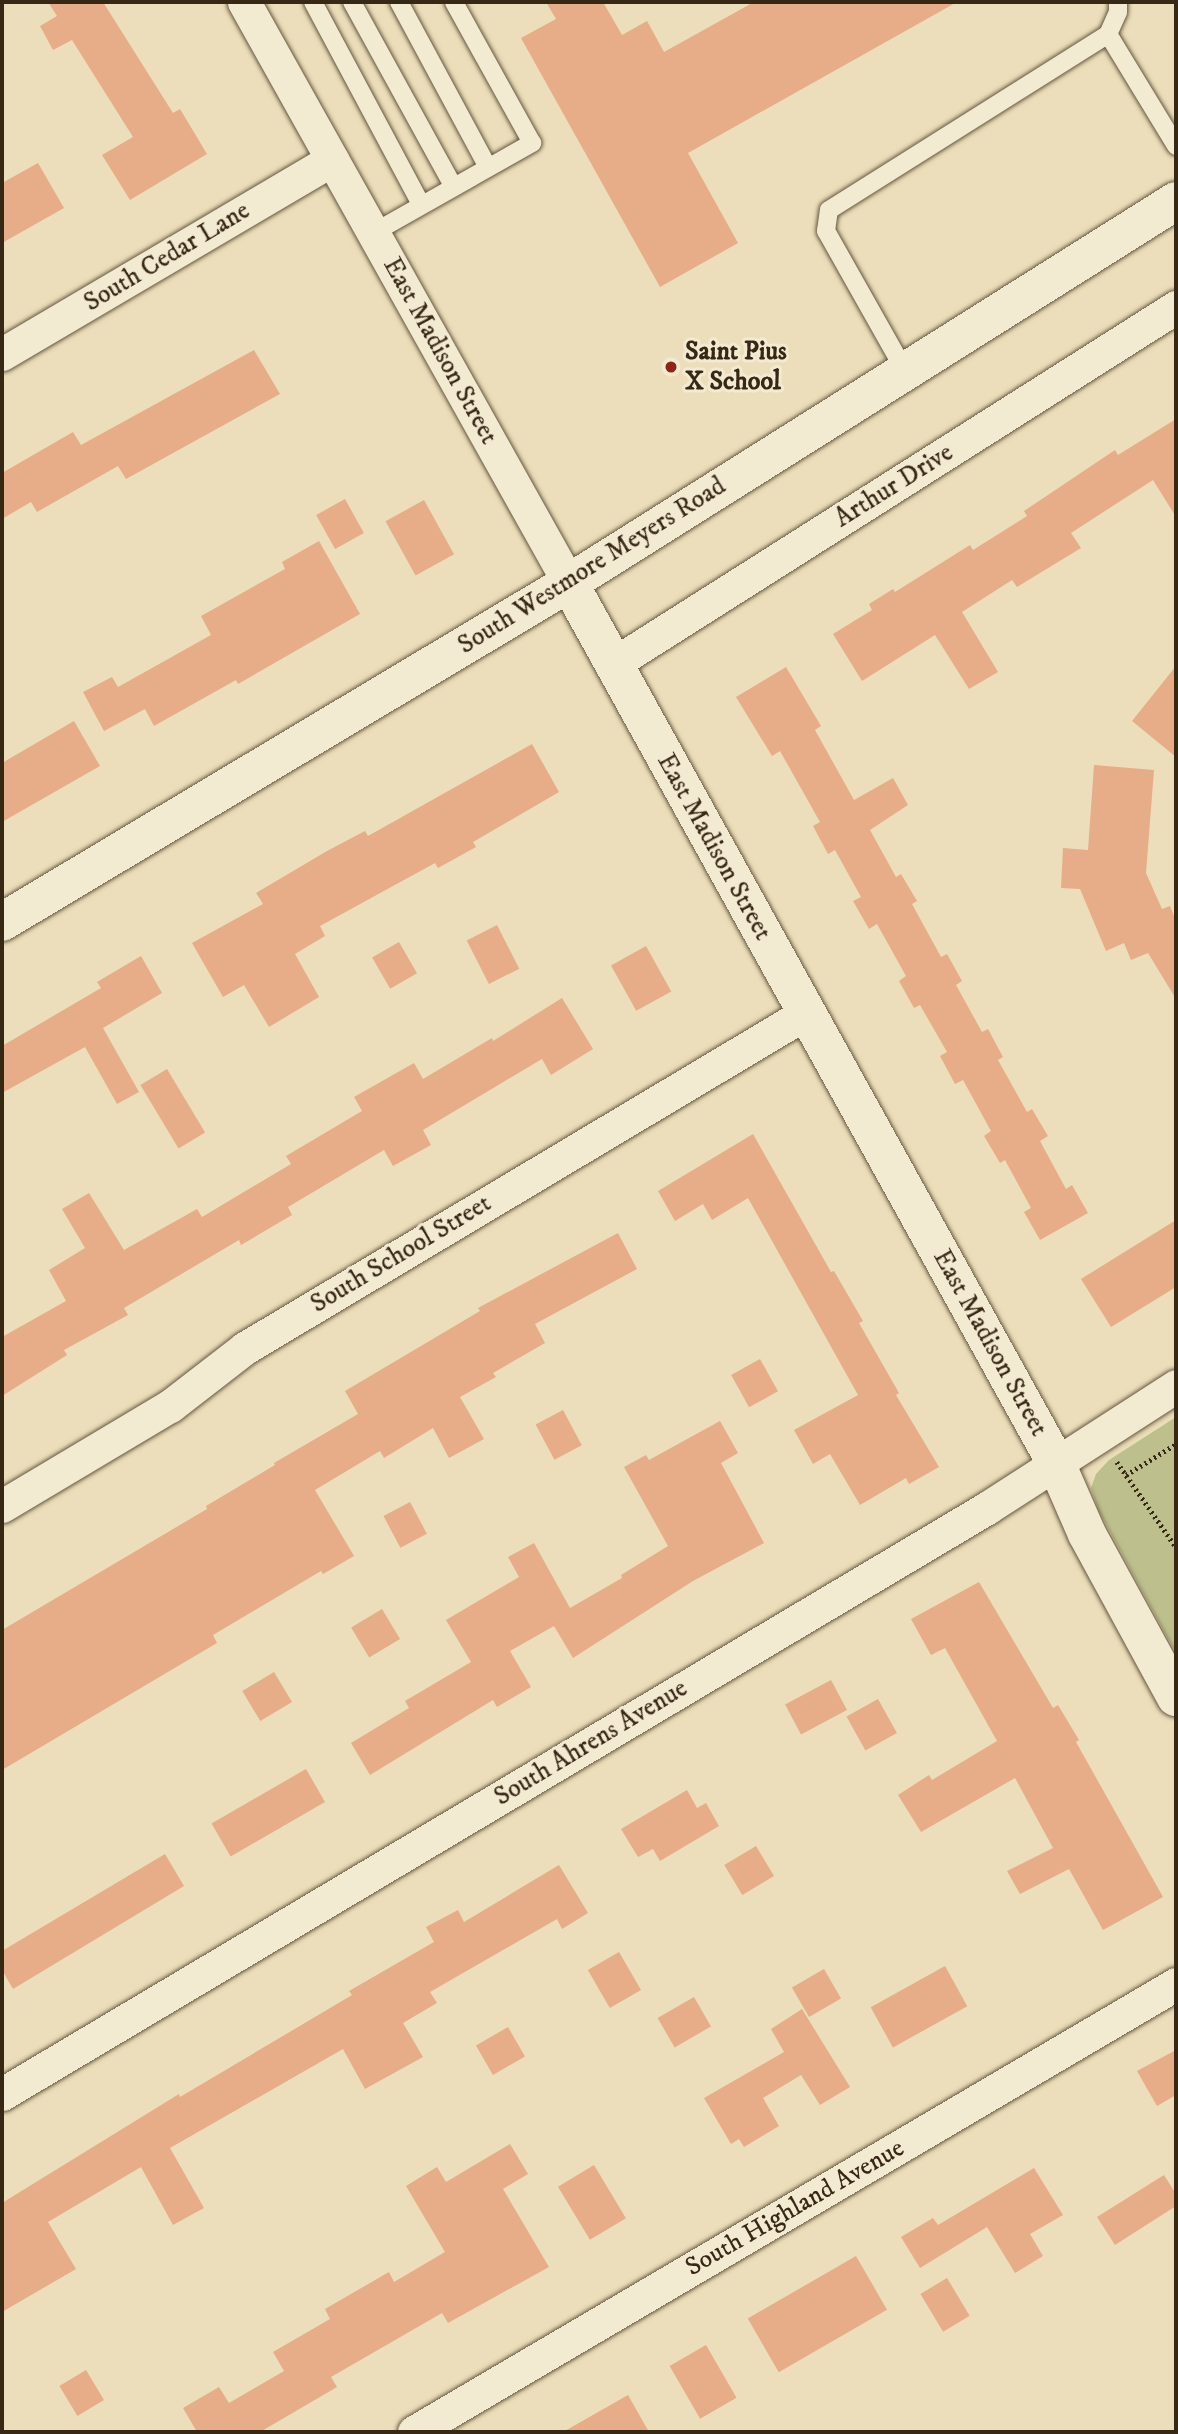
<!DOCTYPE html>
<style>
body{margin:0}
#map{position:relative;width:1178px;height:2434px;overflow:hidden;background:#ecdeba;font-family:"IM FELL DW Pica",serif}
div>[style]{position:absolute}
.green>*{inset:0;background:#bdc08c}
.building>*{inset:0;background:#e6ad88;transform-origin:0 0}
.path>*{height:4.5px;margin-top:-2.25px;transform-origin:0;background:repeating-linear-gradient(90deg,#372816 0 2px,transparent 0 5.5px)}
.roads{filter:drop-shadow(0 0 2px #64563f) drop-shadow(0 0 2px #64563f)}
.service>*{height:18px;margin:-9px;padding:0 9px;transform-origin:9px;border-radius:9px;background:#f3ead2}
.minor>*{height:33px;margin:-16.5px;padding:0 16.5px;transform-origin:16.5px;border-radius:16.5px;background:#f3ead2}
.tertiary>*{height:38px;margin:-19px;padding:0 19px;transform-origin:19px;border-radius:19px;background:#f3ead2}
.dots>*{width:19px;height:19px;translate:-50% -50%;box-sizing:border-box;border:4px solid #f3ead2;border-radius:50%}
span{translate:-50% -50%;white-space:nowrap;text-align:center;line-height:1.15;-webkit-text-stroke:6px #f3ead2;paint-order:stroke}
.street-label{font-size:26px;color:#372816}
.poi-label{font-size:26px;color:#372816;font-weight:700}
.left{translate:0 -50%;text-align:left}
.frame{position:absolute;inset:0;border:4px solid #372816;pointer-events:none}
</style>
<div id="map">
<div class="green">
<div style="clip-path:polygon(1176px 1417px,1176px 1653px,1099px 1511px,1091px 1488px,1096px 1474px,1109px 1460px)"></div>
</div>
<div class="building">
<div style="clip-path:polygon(48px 2px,103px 2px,173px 113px,180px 109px,207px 154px,130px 200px,102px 155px,133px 137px,72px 40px,53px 50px,40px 26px,57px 16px)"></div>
<div style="clip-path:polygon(546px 2px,603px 2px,622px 35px,647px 21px,664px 52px,754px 2px,957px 2px,688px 153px,738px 243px,660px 287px,521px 38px,556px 19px)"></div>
<div style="clip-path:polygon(38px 163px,64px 208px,2px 243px,2px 183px)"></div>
<div style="clip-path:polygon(254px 350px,280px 394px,126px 479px,118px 466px,37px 512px,31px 502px,2px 519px,2px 473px,73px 432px,81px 445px)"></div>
<div style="clip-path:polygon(1176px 419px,1176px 517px,1153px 480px,1071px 533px,1081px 548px,1017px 587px,1012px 580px,962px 612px,998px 672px,969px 689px,935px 635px,862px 681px,833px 634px,872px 610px,869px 604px,893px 589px,895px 592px,970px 545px,973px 550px,1027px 516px,1024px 511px,1115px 450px,1118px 455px)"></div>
<div style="left:345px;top:499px;width:39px;height:33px;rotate:61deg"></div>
<div style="left:424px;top:500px;width:62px;height:44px;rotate:61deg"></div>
<div style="clip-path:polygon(319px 541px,360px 614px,238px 684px,236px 680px,154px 726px,145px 709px,104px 731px,83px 692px,112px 677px,118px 687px,211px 635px,201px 616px,285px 569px,282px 562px)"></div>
<div style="clip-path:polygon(1176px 666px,1176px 757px,1132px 721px)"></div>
<div style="clip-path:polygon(786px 667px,821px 726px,815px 730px,854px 800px,893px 778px,908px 805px,870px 830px,896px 877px,901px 874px,917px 901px,912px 904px,941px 957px,947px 954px,962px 981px,956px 985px,982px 1032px,988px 1029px,1003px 1057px,998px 1060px,1027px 1112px,1032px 1109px,1048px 1136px,1040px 1141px,1066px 1189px,1072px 1185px,1088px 1213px,1040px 1240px,1024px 1212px,1031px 1208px,1005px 1160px,1000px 1163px,984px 1136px,991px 1131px,963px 1080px,955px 1084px,940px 1056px,947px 1052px,920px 1005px,914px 1008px,899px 981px,906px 976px,877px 924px,869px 929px,853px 901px,861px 897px,835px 850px,828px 854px,813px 826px,820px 822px,780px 751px,772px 756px,736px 697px)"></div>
<div style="clip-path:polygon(74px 721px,100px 766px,2px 822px,2px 763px)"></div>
<div style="clip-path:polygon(532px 744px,559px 792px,473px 842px,476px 847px,438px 868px,435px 863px,320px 926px,325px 936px,295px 954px,319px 997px,269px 1027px,244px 985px,223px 997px,192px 943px,263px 904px,256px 893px,327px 851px,365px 831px,368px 836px)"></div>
<div style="clip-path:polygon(1094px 765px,1154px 770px,1146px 873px,1162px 909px,1170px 906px,1176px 921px,1176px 999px,1148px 953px,1131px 960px,1124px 943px,1106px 951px,1080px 889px,1061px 888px,1063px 848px,1088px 850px)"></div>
<div style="left:497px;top:925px;width:49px;height:34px;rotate:63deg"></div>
<div style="left:399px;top:942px;width:36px;height:31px;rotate:60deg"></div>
<div style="left:646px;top:946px;width:52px;height:40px;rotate:61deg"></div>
<div style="clip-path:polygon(141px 956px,162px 993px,103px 1028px,139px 1092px,117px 1104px,85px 1047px,2px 1093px,2px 1046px,101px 988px,97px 982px)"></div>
<div style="clip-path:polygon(562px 998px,593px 1049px,551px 1075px,542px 1059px,423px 1130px,431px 1145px,393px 1166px,384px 1150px,288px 1207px,292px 1215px,241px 1245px,239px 1240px,124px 1308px,128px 1315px,64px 1350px,67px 1355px,2px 1396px,2px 1337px,66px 1301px,49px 1270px,85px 1248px,62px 1209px,89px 1193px,124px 1250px,197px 1209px,202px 1217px,291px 1164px,286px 1156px,362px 1111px,354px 1097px,414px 1063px,423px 1079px,492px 1038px,493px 1041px)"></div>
<div style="left:167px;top:1069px;width:74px;height:31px;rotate:59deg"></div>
<div style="clip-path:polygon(753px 1134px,831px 1272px,834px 1271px,863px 1321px,859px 1323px,899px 1393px,896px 1395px,939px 1467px,909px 1484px,906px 1478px,860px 1505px,830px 1454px,813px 1464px,794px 1430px,858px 1395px,748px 1198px,712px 1220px,703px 1204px,675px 1221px,658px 1191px)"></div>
<div style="clip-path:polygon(1176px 1220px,1176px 1287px,1111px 1327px,1081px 1279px)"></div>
<div style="clip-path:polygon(618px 1233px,637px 1269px,535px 1324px,545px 1343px,493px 1373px,496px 1377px,460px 1397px,484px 1439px,449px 1458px,433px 1428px,384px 1458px,380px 1451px,315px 1490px,354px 1556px,323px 1574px,321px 1571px,213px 1635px,217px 1643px,2px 1770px,2px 1630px,207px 1509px,206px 1506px,275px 1465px,274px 1463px,358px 1414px,345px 1391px,480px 1311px,478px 1308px)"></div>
<div style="left:760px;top:1359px;width:37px;height:33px;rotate:61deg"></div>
<div style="left:563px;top:1410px;width:40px;height:31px;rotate:62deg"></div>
<div style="clip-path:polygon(720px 1421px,738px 1453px,721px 1463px,764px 1543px,693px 1581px,573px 1658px,554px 1626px,510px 1651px,531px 1687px,497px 1707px,493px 1700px,370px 1775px,351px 1743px,409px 1708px,405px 1701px,471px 1662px,446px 1620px,519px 1577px,508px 1557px,534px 1543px,570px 1608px,622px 1578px,621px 1575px,668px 1546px,624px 1467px,646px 1455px,649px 1460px)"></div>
<div style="left:410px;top:1502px;width:36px;height:30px;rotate:62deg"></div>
<div style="clip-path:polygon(979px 1582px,1053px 1708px,1058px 1705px,1079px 1740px,1076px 1742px,1163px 1897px,1103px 1930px,1069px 1869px,1020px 1894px,1007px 1871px,1053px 1848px,1015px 1778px,921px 1832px,898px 1795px,929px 1775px,932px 1780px,997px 1741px,945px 1648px,931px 1655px,911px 1619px)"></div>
<div style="left:382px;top:1609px;width:35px;height:36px;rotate:59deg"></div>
<div style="left:274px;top:1672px;width:35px;height:37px;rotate:59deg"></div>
<div style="left:831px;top:1680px;width:34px;height:52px;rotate:62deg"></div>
<div style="left:878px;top:1699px;width:39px;height:36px;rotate:61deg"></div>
<div style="left:306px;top:1769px;width:38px;height:109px;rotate:60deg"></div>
<div style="clip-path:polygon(687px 1790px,697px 1808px,706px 1803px,719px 1826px,660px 1861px,653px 1849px,638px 1857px,621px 1829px)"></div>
<div style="left:756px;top:1846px;width:35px;height:37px;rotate:59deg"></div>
<div style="clip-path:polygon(165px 1854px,184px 1886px,13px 1989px,2px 1970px,2px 1951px)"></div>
<div style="clip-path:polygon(559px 1865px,588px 1913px,562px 1929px,557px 1919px,430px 1992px,437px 2003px,403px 2023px,423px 2057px,365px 2089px,343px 2049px,170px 2148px,204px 2208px,173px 2225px,141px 2167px,48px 2222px,76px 2269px,2px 2312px,2px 2203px,179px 2094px,180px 2097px,352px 1995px,349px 1991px,434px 1942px,426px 1927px,458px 1910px,464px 1922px)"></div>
<div style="left:619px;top:1952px;width:44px;height:36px;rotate:60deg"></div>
<div style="left:945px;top:1966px;width:46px;height:85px;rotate:61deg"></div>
<div style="left:824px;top:1969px;width:34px;height:37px;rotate:60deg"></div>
<div style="left:694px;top:1997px;width:34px;height:42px;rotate:60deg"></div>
<div style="clip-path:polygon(802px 2009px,850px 2087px,820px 2105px,801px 2075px,763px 2098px,779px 2126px,744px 2147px,739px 2139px,731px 2144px,704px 2098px,784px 2052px,771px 2029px)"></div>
<div style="left:508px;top:2027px;width:34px;height:37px;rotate:60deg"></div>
<div style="clip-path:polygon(1176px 2050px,1176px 2095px,1157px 2106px,1137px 2071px)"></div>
<div style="clip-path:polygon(510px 2144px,528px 2174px,503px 2189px,549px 2267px,448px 2323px,442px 2313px,331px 2377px,337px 2387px,260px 2432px,197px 2432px,183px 2408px,219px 2387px,229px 2403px,284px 2371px,273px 2352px,330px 2319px,325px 2309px,389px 2272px,394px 2282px,445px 2252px,406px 2186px,437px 2167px,446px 2182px)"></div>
<div style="left:594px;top:2165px;width:62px;height:42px;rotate:59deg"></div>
<div style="clip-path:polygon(1034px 2168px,1063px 2215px,1030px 2234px,1043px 2256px,1015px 2273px,987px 2227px,920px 2268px,901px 2237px,933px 2218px,938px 2225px)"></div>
<div style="clip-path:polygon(1164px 2175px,1176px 2194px,1176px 2206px,1115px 2245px,1097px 2217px)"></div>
<div style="left:856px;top:2256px;width:62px;height:125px;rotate:60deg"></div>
<div style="left:947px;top:2278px;width:44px;height:31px;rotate:59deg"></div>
<div style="left:706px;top:2345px;width:61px;height:42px;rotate:60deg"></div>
<div style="left:86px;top:2370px;width:35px;height:31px;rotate:59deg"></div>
<div style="clip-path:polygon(628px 2395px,649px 2432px,563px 2432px)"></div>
</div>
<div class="path">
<div style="left:1117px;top:1462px;width:103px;rotate:55.2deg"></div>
<div style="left:1126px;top:1475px;width:59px;rotate:-31.8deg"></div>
</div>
<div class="roads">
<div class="service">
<div style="left:313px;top:2px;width:229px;rotate:61.9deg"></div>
<div style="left:352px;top:2px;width:210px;rotate:61.2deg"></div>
<div style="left:399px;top:2px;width:187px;rotate:61.7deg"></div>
<div style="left:1118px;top:2px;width:10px;rotate:90deg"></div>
<div style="left:1118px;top:12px;width:24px;rotate:114deg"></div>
<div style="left:1108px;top:34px;width:131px;rotate:58.7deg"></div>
<div style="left:373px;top:233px;width:183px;rotate:-29.5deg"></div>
<div style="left:532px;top:143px;width:161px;rotate:-119deg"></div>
<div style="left:905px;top:371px;width:161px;rotate:-119.4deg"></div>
<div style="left:826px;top:231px;width:21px;rotate:-82deg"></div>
<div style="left:829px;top:210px;width:330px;rotate:-32.2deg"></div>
</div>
<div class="minor">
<div style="left:244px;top:2px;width:666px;rotate:60.78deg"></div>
<div style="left:2px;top:354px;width:383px;rotate:-30.5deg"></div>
<div style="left:613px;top:664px;width:667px;rotate:-32.38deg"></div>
<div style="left:2px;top:1506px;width:196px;rotate:-30.8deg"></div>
<div style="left:170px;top:1406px;width:95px;rotate:-37.7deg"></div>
<div style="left:245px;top:1348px;width:653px;rotate:-30.84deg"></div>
<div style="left:2px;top:2094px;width:1146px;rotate:-30.75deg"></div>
<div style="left:987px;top:1508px;width:225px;rotate:-32.8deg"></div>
<div style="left:414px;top:2432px;width:884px;rotate:-30.45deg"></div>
</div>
<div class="tertiary">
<div style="left:569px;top:583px;width:1006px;rotate:61.04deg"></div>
<div style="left:1056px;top:1463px;width:77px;rotate:66.4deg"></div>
<div style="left:1087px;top:1534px;width:186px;rotate:61.4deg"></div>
<div style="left:2px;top:922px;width:661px;rotate:-30.87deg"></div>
<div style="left:569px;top:583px;width:717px;rotate:-32.18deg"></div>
</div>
</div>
<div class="dots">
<div style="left:671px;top:367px;background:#8f2418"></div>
</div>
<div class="street-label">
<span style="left:167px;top:257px;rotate:-31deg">South Cedar Lane</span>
<span style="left:440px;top:351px;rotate:61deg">East Madison Street</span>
<span style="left:894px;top:486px;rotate:-32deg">Arthur Drive</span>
<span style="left:592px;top:566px;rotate:-32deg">South Westmore Meyers Road</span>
<span style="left:714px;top:847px;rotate:61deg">East Madison Street</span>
<span style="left:401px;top:1254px;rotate:-31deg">South School Street</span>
<span style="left:990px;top:1343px;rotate:61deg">East Madison Street</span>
<span style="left:591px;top:1743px;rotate:-31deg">South Ahrens Avenue</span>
<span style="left:795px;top:2208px;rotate:-30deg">South Highland Avenue</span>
</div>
<div class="poi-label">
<span class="left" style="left:685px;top:367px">Saint Pius<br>X School</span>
</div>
<div class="frame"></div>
</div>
